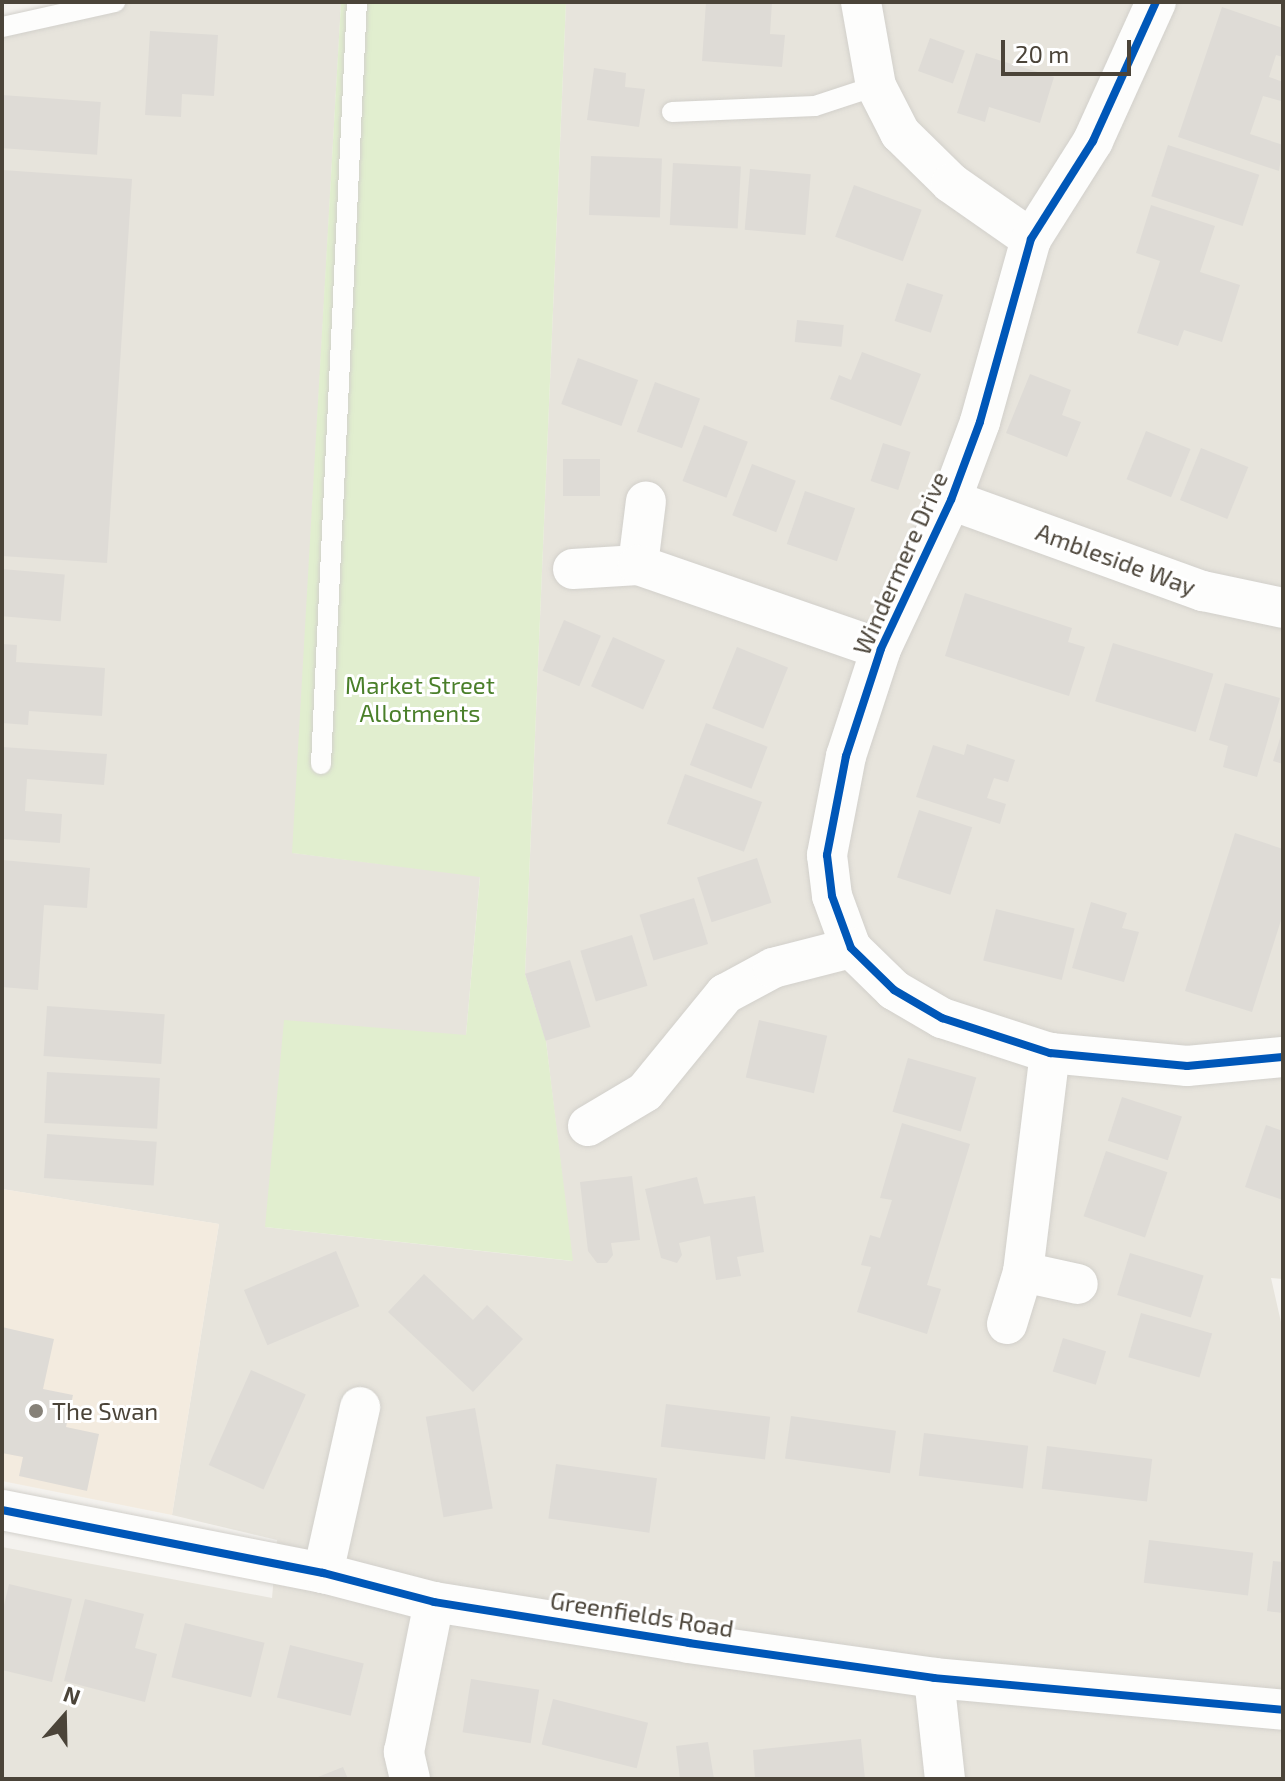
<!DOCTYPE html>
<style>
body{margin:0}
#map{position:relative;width:1285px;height:1781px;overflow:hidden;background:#f4f2ee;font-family:"Exo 2",sans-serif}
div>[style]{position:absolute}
.residential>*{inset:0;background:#e7e4dc}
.commercial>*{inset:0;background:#f3ebdf}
.green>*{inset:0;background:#e1eecf}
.building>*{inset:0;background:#dedbd6;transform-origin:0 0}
.roads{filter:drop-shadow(0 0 2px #d2d0cb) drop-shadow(0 0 2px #d2d0cb)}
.lane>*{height:20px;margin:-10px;padding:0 10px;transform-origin:10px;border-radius:10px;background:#fdfdfc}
.street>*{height:40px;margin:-20px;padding:0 20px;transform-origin:20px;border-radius:20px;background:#fdfdfc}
.cycleway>*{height:8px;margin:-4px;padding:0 4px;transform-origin:4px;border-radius:4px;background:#0057b8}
.dots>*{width:22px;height:22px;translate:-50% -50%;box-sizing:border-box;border:4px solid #fff;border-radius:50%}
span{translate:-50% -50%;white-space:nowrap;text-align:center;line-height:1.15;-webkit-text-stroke:6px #fff;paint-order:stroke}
.street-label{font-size:24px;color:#4b4439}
.park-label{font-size:24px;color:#4a7f2a}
.poi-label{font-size:24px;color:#4b4439}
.left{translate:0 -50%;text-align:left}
.frame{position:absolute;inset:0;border:4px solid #4b4439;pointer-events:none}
.north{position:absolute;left:24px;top:1677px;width:80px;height:80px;-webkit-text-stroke:6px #fff;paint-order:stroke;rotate:20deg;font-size:22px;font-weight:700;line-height:32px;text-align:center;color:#4b4439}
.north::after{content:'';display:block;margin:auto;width:28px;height:36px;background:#4b4439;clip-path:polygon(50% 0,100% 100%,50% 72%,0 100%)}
.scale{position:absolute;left:1001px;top:40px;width:130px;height:36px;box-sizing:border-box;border:4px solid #4b4439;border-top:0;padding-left:10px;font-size:24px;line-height:28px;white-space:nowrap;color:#4b4439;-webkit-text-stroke:6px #fff;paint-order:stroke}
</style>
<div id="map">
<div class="residential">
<div style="clip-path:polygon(116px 2px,341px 2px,293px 853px,480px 876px,466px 1035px,265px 1227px,572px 1261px,546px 1041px,525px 974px,566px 2px,1283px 2px,1283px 1279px,1271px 1278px,1283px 1331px,1283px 1779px,2px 1779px,2px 1547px,272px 1598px,277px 1540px,172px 1515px,219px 1224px,2px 1189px,2px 26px)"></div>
</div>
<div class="commercial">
<div style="clip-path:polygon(2px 1189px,219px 1224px,172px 1515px,2px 1481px)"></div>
</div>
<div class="green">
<div style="clip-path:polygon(341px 2px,566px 2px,525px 974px,546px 1041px,573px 1261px,265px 1227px,284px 1020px,466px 1035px,480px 877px,292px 853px)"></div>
</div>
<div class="building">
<div style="clip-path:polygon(706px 2px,772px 2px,770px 34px,785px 35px,782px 67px,702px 61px)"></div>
<div style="clip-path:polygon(1222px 7px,1283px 28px,1283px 57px,1276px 55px,1269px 77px,1283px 82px,1283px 95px,1281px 101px,1263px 96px,1250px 134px,1283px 145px,1279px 171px,1178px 137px)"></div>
<div style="clip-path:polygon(150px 31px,218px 35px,214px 96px,182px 94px,181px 117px,145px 115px)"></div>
<div style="left:930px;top:38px;width:37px;height:35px;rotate:20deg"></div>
<div style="clip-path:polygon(976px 53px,1054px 77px,1040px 123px,989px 107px,985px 122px,957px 113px)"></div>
<div style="clip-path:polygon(594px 68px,626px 73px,625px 87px,645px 89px,639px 127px,587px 120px)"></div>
<div style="left:2px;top:95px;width:99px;height:53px;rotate:4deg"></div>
<div style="left:1168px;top:145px;width:96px;height:54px;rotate:18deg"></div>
<div style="left:591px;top:156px;width:71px;height:59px;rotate:2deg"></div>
<div style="left:673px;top:163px;width:68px;height:62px;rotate:3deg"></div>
<div style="left:750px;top:169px;width:61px;height:61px;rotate:5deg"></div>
<div style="clip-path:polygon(2px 170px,132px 179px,107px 563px,2px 556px)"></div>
<div style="left:854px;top:185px;width:72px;height:55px;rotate:20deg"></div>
<div style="clip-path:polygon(1151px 205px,1215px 226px,1200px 272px,1240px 285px,1222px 342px,1184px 330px,1178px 346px,1137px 333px,1160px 261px,1136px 253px)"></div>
<div style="left:907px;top:283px;width:38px;height:40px;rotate:18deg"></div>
<div style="left:797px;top:320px;width:47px;height:22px;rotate:6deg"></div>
<div style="clip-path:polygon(862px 352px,921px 374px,901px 426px,830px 399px,839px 375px,851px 380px)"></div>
<div style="left:578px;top:358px;width:64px;height:49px;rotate:20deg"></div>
<div style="clip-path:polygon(1030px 374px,1071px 390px,1062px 415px,1081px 422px,1067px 457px,1006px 433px)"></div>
<div style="left:655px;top:382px;width:48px;height:53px;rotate:20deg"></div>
<div style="left:704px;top:425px;width:47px;height:60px;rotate:21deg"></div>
<div style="left:1146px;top:431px;width:48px;height:52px;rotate:22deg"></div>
<div style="left:883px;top:443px;width:29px;height:40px;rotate:18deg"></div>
<div style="left:1201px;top:448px;width:51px;height:56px;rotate:22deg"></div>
<div style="left:563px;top:459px;width:37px;height:37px"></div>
<div style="left:752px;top:464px;width:47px;height:55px;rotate:21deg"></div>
<div style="left:805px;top:491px;width:53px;height:56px;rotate:19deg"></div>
<div style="left:2px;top:569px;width:63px;height:47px;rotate:5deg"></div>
<div style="clip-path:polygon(965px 593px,1072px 628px,1068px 642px,1085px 647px,1069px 696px,945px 656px)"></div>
<div style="left:564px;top:620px;width:40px;height:55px;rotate:23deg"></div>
<div style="left:613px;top:637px;width:57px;height:54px;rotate:24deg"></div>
<div style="left:1113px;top:643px;width:105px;height:61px;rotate:17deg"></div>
<div style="clip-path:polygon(2px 644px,17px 645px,16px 662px,105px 668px,102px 716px,29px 711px,28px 725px,2px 723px)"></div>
<div style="left:737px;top:647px;width:55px;height:66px;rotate:22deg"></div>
<div style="clip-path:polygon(1225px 683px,1280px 698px,1257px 777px,1223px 767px,1228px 746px,1209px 740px)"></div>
<div style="left:706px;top:723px;width:66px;height:45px;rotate:21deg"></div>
<div style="clip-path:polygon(1283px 729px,1283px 764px,1273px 761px)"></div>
<div style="clip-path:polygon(967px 744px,1015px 760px,1008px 782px,994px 778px,987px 798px,1006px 804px,1000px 824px,916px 797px,933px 745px,964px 755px)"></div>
<div style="clip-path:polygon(2px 747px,107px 754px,104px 785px,27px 779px,25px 811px,62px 814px,60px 843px,2px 839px)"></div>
<div style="left:685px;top:774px;width:82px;height:53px;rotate:20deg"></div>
<div style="left:919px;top:810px;width:56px;height:71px;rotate:18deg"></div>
<div style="clip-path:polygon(1235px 833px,1283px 849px,1283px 914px,1252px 1012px,1185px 991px)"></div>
<div style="left:757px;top:858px;width:47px;height:63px;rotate:72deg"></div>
<div style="clip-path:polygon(2px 860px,90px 868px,87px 908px,44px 905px,38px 990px,2px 987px)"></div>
<div style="left:694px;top:898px;width:48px;height:57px;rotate:73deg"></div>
<div style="clip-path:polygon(1091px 902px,1127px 913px,1122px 928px,1139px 932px,1124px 982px,1072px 968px)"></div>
<div style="left:996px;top:909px;width:81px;height:53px;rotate:14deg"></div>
<div style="left:632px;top:935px;width:53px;height:54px;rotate:73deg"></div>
<div style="left:570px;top:960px;width:70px;height:47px;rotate:73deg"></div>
<div style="left:47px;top:1006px;width:118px;height:50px;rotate:4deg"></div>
<div style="left:759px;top:1020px;width:70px;height:59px;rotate:13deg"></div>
<div style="left:908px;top:1058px;width:71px;height:56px;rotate:16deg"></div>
<div style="left:47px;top:1072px;width:113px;height:51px;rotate:3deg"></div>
<div style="left:1122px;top:1097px;width:63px;height:46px;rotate:18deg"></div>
<div style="clip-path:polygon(902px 1123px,970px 1144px,927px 1285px,941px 1289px,927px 1334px,857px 1312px,871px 1267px,861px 1265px,870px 1235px,880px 1238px,892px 1200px,880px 1198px)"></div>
<div style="clip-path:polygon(1266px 1125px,1283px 1131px,1283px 1200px,1245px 1187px)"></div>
<div style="left:47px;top:1134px;width:110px;height:44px;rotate:4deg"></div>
<div style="left:1106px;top:1151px;width:65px;height:69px;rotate:19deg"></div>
<div style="clip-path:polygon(632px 1176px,640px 1240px,611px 1243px,613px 1255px,607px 1263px,597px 1263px,588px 1251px,580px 1182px)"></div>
<div style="clip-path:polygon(697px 1177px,704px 1204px,755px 1196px,764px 1252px,737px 1257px,741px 1276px,716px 1280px,710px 1236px,679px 1243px,682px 1255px,677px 1263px,661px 1258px,645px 1189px)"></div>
<div style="left:336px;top:1251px;width:60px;height:100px;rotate:67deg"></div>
<div style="left:1130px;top:1253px;width:77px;height:44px;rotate:17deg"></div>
<div style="clip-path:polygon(424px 1274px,473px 1320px,487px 1305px,523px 1339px,473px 1392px,388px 1312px)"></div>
<div style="left:1141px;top:1313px;width:74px;height:46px;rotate:16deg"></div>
<div style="clip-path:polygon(2px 1327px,54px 1339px,43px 1389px,73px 1395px,66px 1427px,99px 1434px,87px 1491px,19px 1476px,23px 1457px,2px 1453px)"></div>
<div style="left:1063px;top:1338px;width:45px;height:35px;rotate:17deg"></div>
<div style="left:251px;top:1370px;width:60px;height:104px;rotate:24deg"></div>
<div style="left:666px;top:1404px;width:105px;height:43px;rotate:7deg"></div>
<div style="left:475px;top:1408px;width:102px;height:50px;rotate:80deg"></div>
<div style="left:791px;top:1416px;width:106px;height:43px;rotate:8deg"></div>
<div style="left:924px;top:1433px;width:105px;height:43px;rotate:7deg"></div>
<div style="left:1047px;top:1446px;width:106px;height:43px;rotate:7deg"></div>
<div style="left:556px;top:1464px;width:102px;height:55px;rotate:8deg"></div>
<div style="left:1149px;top:1540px;width:105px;height:43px;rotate:7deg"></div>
<div style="clip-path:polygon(1273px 1561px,1283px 1562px,1283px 1613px,1267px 1611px)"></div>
<div style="clip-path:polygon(9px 1584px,72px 1599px,52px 1682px,2px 1670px,2px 1614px)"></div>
<div style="clip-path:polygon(85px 1599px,144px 1614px,135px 1648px,157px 1654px,145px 1702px,64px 1681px)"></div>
<div style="left:185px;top:1623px;width:82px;height:56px;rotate:14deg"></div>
<div style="left:290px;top:1645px;width:76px;height:54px;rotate:14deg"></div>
<div style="left:471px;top:1679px;width:69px;height:54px;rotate:9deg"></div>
<div style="left:553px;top:1699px;width:98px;height:47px;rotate:14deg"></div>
<div style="clip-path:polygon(861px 1739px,865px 1779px,755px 1779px,753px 1750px)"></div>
<div style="clip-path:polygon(708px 1742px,714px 1779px,680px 1779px,676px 1746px)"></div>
<div style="clip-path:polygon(343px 1767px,348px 1779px,313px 1779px)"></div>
</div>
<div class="roads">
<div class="lane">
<div style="left:2px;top:27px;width:116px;rotate:-12.5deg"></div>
<div style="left:672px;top:112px;width:143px;rotate:-2.4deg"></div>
<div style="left:815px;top:106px;width:64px;rotate:-18.2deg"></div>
<div style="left:321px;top:764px;width:763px;rotate:-87.3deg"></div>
</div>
<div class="street">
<div style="left:861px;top:2px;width:85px;rotate:79.9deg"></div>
<div style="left:876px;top:86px;width:53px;rotate:62.9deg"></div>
<div style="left:900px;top:133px;width:71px;rotate:44.4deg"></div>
<div style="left:951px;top:183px;width:98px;rotate:35deg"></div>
<div style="left:1156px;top:2px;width:153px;rotate:114.4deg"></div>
<div style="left:1093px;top:141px;width:116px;rotate:122.3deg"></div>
<div style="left:1031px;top:239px;width:190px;rotate:105.6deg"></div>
<div style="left:980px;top:422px;width:83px;rotate:110.4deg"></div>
<div style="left:951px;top:500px;width:165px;rotate:115.2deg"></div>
<div style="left:881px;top:649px;width:113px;rotate:108.1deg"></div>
<div style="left:846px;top:756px;width:101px;rotate:100.9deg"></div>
<div style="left:827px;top:855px;width:41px;rotate:83deg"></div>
<div style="left:832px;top:896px;width:55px;rotate:69.9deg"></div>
<div style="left:851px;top:948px;width:60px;rotate:44.3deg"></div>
<div style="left:894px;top:990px;width:56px;rotate:30.3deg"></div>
<div style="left:942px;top:1018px;width:114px;rotate:18deg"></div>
<div style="left:1050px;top:1053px;width:138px;rotate:5.4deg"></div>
<div style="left:1187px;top:1066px;width:96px;rotate:-5.4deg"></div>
<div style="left:951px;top:500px;width:268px;rotate:19.9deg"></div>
<div style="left:1203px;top:591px;width:82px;rotate:12deg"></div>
<div style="left:638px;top:565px;width:64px;rotate:-82.9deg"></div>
<div style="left:573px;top:569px;width:65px;rotate:-3.5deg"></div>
<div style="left:638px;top:565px;width:257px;rotate:19.1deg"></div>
<div style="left:588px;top:1126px;width:66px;rotate:-30.8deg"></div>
<div style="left:645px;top:1092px;width:127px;rotate:-50.8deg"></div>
<div style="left:725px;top:994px;width:55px;rotate:-28.4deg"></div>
<div style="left:773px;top:968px;width:81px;rotate:-14.4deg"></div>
<div style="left:1023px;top:1272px;width:56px;rotate:12.3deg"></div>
<div style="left:1007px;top:1324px;width:54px;rotate:-72.9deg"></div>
<div style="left:1023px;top:1272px;width:221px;rotate:-83deg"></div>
<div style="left:2px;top:1510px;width:327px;rotate:11.1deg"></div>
<div style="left:323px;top:1573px;width:115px;rotate:14.6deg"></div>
<div style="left:434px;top:1602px;width:258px;rotate:9.1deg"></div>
<div style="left:689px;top:1643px;width:247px;rotate:8.1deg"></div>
<div style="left:934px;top:1678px;width:350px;rotate:5.2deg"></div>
<div style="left:323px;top:1573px;width:170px;rotate:-77.4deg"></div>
<div style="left:934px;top:1678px;width:102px;rotate:83.8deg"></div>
<div style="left:410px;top:1779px;width:28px;rotate:-103deg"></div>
<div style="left:404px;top:1752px;width:153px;rotate:-78.7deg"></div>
</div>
</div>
<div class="cycleway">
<div style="left:1156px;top:2px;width:153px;rotate:114.4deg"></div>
<div style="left:1093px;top:141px;width:116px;rotate:122.3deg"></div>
<div style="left:1031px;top:239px;width:190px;rotate:105.6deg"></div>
<div style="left:980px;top:422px;width:83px;rotate:110.4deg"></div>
<div style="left:951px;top:500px;width:165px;rotate:115.2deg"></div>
<div style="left:881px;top:649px;width:113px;rotate:108.1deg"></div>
<div style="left:846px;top:756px;width:101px;rotate:100.9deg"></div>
<div style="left:827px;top:855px;width:41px;rotate:83deg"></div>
<div style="left:832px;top:896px;width:55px;rotate:69.9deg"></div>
<div style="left:851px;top:948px;width:60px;rotate:44.3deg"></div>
<div style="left:894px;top:990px;width:56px;rotate:30.3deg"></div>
<div style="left:942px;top:1018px;width:114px;rotate:18deg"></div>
<div style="left:1050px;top:1053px;width:138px;rotate:5.4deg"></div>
<div style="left:1187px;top:1066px;width:96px;rotate:-5.4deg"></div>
<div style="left:2px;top:1510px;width:327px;rotate:11.1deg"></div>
<div style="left:323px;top:1573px;width:115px;rotate:14.6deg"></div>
<div style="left:434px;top:1602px;width:258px;rotate:9.1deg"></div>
<div style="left:689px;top:1643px;width:247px;rotate:8.1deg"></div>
<div style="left:934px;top:1678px;width:350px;rotate:5.2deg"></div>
</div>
<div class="dots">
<div style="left:36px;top:1411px;background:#868178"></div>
</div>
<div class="street-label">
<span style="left:1116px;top:559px;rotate:20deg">Ambleside Way</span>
<span style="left:900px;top:563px;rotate:-66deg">Windermere Drive</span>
<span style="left:642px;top:1614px;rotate:9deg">Greenfields Road</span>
</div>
<div class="park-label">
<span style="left:420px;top:699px">Market Street<br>Allotments</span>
</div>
<div class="poi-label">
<span class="left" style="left:52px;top:1411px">The Swan</span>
</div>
<div class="frame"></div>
<div class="north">N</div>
<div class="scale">20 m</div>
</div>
